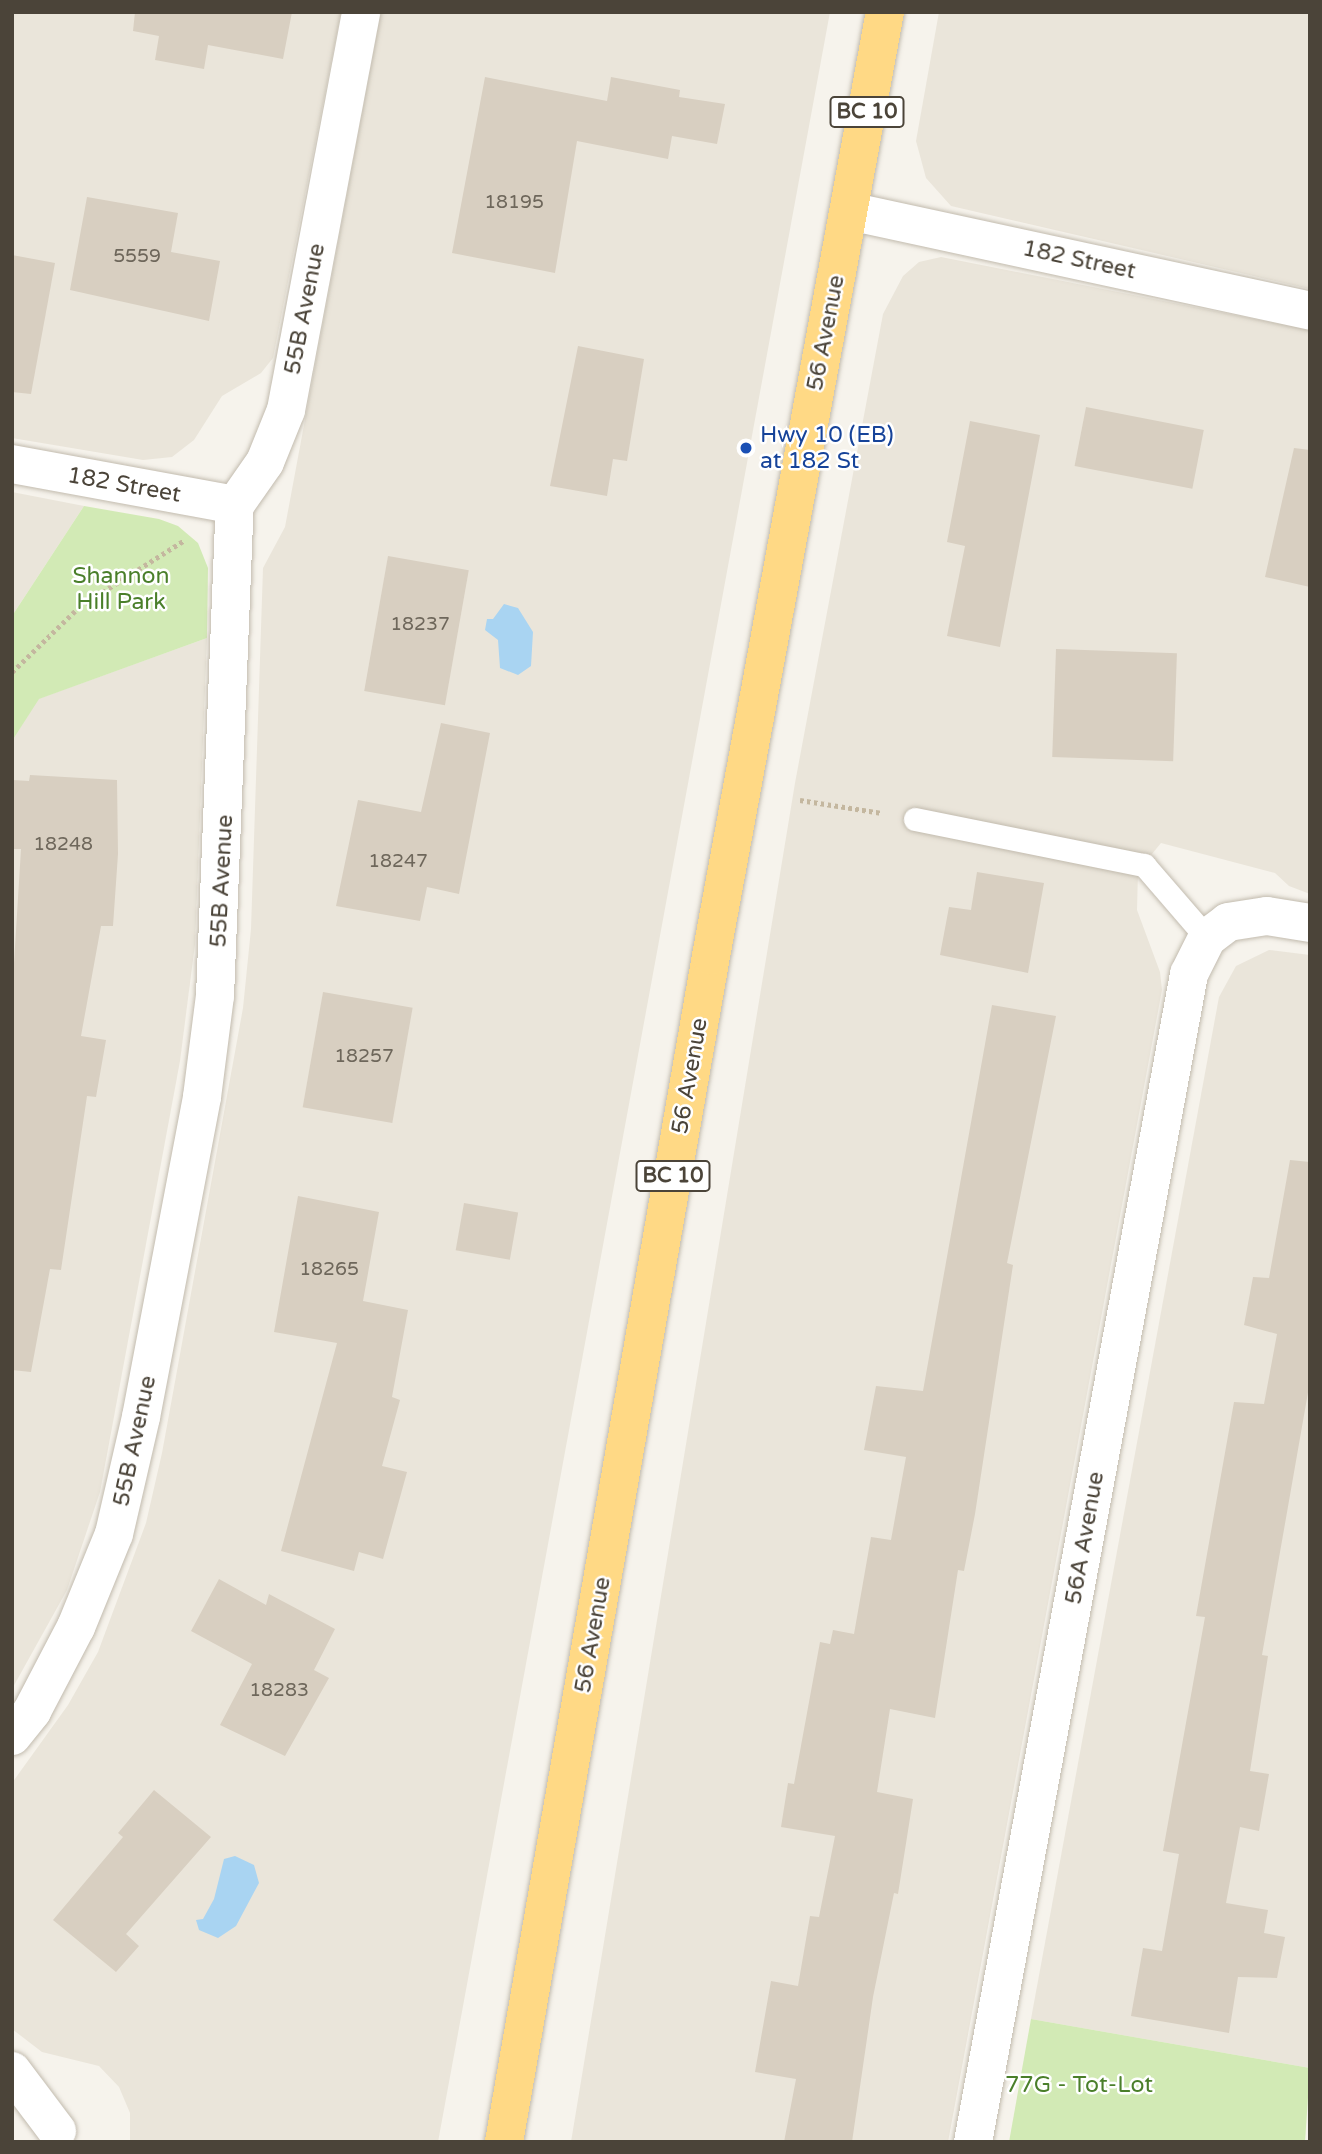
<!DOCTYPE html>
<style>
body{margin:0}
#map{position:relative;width:1322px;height:2154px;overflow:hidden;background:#f6f3ec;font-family:"Varela Round",sans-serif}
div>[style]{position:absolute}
.residential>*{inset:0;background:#eae5da}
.green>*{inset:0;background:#d2eab5}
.water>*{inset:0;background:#a9d4f2}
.building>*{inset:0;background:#d8cfc1;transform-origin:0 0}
.path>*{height:4.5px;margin-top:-2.25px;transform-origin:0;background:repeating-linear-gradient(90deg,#c4b79f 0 3.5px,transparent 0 7px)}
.roads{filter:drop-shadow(0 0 2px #c2bbae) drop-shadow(0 0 2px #c2bbae)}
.service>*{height:23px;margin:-11.5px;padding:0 11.5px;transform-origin:11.5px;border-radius:11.5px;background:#fff}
.minor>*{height:38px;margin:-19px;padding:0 19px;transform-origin:19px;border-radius:19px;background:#fff}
.trunk>*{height:38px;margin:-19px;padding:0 19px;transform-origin:19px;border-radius:19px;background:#ffd985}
.dots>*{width:19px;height:19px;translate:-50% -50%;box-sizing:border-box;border:4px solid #fff;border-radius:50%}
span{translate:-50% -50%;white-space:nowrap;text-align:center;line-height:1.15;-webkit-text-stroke:5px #fff;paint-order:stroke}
.number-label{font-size:19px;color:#6e675b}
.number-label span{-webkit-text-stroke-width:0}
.shield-label span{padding:2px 5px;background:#fff;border:2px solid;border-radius:5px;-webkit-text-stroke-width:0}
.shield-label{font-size:21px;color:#4b4439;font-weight:700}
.street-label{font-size:23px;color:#4b4439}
.transit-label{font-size:23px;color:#164399}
.left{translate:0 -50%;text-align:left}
.park-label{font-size:23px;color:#4a7f2a}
.frame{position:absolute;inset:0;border:14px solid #4b4439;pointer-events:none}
</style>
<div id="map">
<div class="residential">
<div style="clip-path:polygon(12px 12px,341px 12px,273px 358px,261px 373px,222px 396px,194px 440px,172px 457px,143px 460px,12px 438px)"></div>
<div style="clip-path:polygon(381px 12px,830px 12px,438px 2142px,130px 2142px,130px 2113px,119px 2087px,99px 2066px,42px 2052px,12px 2029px,12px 1783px,68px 1705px,98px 1652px,146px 1523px,162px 1453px,243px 1008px,251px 929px,263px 568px,285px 527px)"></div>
<div style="clip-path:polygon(939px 12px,1310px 12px,1310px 289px,951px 206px,926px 178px,916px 141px)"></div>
<div style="clip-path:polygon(941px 257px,1310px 330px,1310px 894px,1289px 886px,1275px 873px,1161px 843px,1138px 871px,1137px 910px,1160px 972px,1162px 990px,948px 2142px,571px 2142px,795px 783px,883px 314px,903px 276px,919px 262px)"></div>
<div style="clip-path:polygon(12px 492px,84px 506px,12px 616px)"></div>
<div style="clip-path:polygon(207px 638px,195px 944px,180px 1061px,100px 1492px,67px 1590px,12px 1689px,12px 741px,38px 699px)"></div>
<div style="clip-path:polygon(1269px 950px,1310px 955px,1310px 2068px,1031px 2019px,1219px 997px,1236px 966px)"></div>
</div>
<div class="green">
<div style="clip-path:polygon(84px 506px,159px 519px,178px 526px,198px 543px,208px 568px,207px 638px,39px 699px,12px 741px,12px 616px)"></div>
<div style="clip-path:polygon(1031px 2019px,1310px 2068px,1305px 2142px,1009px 2142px)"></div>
</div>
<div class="water">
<div style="clip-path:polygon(504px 604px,518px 608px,533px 632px,531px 666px,518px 675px,500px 668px,498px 640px,485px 630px,487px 619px,493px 619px)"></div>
<div style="clip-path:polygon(235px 1856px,254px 1865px,259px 1883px,236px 1926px,218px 1938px,199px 1930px,196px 1920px,203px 1919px,214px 1899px,224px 1859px)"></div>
</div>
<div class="building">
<div style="clip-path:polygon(135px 12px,292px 12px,283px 59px,208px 45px,204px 69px,155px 60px,159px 36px,133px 31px)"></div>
<div style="clip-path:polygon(485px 77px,607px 101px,611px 77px,680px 90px,679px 97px,725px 104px,717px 144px,672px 136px,668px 159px,577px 141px,555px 273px,452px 253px)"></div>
<div style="clip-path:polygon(87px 197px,178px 213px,171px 252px,220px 261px,209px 321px,70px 290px)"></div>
<div style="clip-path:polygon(12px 255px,55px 263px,31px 394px,12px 392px)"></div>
<div style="clip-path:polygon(578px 346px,644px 359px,627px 461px,613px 459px,607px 496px,550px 486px)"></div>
<div style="left:1086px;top:407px;width:120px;height:60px;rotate:11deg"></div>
<div style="clip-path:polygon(970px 421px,1040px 435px,1000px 647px,947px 636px,965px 546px,947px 542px)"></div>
<div style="clip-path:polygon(1294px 448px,1310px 450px,1310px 587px,1265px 577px)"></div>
<div style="left:388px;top:556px;width:82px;height:137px;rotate:10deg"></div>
<div style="left:1056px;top:649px;width:121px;height:108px;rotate:2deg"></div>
<div style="clip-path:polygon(441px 723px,490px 733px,459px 894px,427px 887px,420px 921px,336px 906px,358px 800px,421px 812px)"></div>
<div style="clip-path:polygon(30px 775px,117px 780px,118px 854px,113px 926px,101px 926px,81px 1036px,106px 1040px,96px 1097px,87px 1096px,61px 1270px,50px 1269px,31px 1372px,12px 1370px,12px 996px,21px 849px,12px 849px,12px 780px,29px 781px)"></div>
<div style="clip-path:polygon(977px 872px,1044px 883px,1028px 973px,940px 955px,949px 907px,971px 910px)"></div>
<div style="left:323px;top:992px;width:91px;height:117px;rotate:10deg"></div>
<div style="clip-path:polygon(992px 1005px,1056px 1016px,1007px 1263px,1013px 1265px,975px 1514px,964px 1571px,958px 1570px,935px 1718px,890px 1709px,877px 1792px,913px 1799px,898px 1894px,894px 1893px,873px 1997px,852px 2142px,784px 2142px,796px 2079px,755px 2072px,771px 1981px,798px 1986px,810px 1916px,819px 1917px,835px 1836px,781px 1827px,788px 1783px,794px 1784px,820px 1642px,830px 1644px,833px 1630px,854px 1634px,871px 1537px,891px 1540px,906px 1457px,864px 1450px,876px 1386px,923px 1391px)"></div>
<div style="clip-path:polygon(1290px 1160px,1310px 1162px,1310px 1381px,1262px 1655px,1268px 1656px,1250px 1771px,1269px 1774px,1259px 1831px,1240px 1827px,1226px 1903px,1268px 1910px,1264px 1933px,1285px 1937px,1277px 1978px,1238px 1977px,1229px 2033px,1131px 2016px,1143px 1948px,1162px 1951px,1179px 1854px,1163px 1851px,1205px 1617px,1196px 1616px,1234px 1402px,1264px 1404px,1277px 1334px,1244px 1325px,1253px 1277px,1269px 1278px)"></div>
<div style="clip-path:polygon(298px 1196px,379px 1212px,363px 1301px,408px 1310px,392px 1397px,400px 1400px,382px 1466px,407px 1472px,383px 1559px,359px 1552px,354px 1571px,281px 1551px,337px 1343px,274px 1332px)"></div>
<div style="left:464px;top:1203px;width:55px;height:48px;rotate:10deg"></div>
<div style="clip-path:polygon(219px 1579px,266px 1605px,269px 1594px,335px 1629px,314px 1670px,329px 1678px,285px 1756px,220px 1725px,252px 1664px,191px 1631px)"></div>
<div style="clip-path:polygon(154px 1790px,211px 1837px,126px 1934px,139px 1946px,116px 1972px,53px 1920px,123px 1837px,118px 1833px)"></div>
</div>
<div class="path">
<div style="left:12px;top:672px;width:93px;rotate:-44.1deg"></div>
<div style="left:79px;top:607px;width:123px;rotate:-32.4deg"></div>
<div style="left:800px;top:800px;width:83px;rotate:9deg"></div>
</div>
<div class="roads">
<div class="service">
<div style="left:915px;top:819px;width:234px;rotate:11.4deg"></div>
<div style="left:1144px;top:865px;width:96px;rotate:49.2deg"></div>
</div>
<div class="minor">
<div style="left:849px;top:211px;width:472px;rotate:12.2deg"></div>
<div style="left:12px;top:464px;width:227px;rotate:10.4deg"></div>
<div style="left:12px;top:1736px;width:32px;rotate:-51deg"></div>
<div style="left:32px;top:1711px;width:95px;rotate:-62.4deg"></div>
<div style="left:76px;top:1627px;width:100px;rotate:-67.8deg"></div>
<div style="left:114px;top:1534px;width:120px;rotate:-77deg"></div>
<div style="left:141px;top:1417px;width:326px;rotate:-79.2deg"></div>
<div style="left:202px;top:1097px;width:102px;rotate:-82.7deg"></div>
<div style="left:215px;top:996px;width:491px;rotate:-87.7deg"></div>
<div style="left:235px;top:505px;width:52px;rotate:-55.1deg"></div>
<div style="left:265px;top:462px;width:56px;rotate:-68deg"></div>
<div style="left:286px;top:410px;width:405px;rotate:-79.3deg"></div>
<div style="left:12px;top:2071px;width:75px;rotate:53.1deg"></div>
<div style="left:973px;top:2142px;width:1188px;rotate:-79.52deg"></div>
<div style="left:1189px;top:974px;width:40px;rotate:-63.4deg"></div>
<div style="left:1207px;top:938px;width:26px;rotate:-37deg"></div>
<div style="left:1228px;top:922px;width:39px;rotate:-9deg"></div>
<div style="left:1267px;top:916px;width:44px;rotate:9.2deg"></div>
</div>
<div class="trunk">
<div style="left:504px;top:2142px;width:1204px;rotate:-80.1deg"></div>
<div style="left:711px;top:956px;width:960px;rotate:-79.56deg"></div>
</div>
</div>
<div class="dots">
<div style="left:746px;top:448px;background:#1a4fb4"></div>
</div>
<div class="number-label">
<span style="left:514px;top:203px">18195</span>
<span style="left:137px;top:257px">5559</span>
<span style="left:420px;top:625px">18237</span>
<span style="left:63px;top:845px">18248</span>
<span style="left:398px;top:862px">18247</span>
<span style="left:364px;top:1057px">18257</span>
<span style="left:329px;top:1270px">18265</span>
<span style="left:279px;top:1691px">18283</span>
</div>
<div class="shield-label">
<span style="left:867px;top:112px">BC 10</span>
<span style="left:673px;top:1176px">BC 10</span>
</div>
<div class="street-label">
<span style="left:1079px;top:260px;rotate:12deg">182 Street</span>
<span style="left:305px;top:309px;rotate:-79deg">55B Avenue</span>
<span style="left:826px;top:333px;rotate:-79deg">56 Avenue</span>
<span style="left:124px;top:485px;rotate:10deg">182 Street</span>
<span style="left:222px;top:881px;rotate:-87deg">55B Avenue</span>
<span style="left:690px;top:1076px;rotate:-80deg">56 Avenue</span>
<span style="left:135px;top:1441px;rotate:-78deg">55B Avenue</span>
<span style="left:1085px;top:1538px;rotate:-80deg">56A Avenue</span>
<span style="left:593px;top:1635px;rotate:-80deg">56 Avenue</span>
</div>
<div class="transit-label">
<span class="left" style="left:760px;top:448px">Hwy 10 (EB)<br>at 182 St</span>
</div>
<div class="park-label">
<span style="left:121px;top:589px">Shannon<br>Hill Park</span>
<span style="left:1079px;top:2085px">77G - Tot-Lot</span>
</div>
<div class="frame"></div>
</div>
